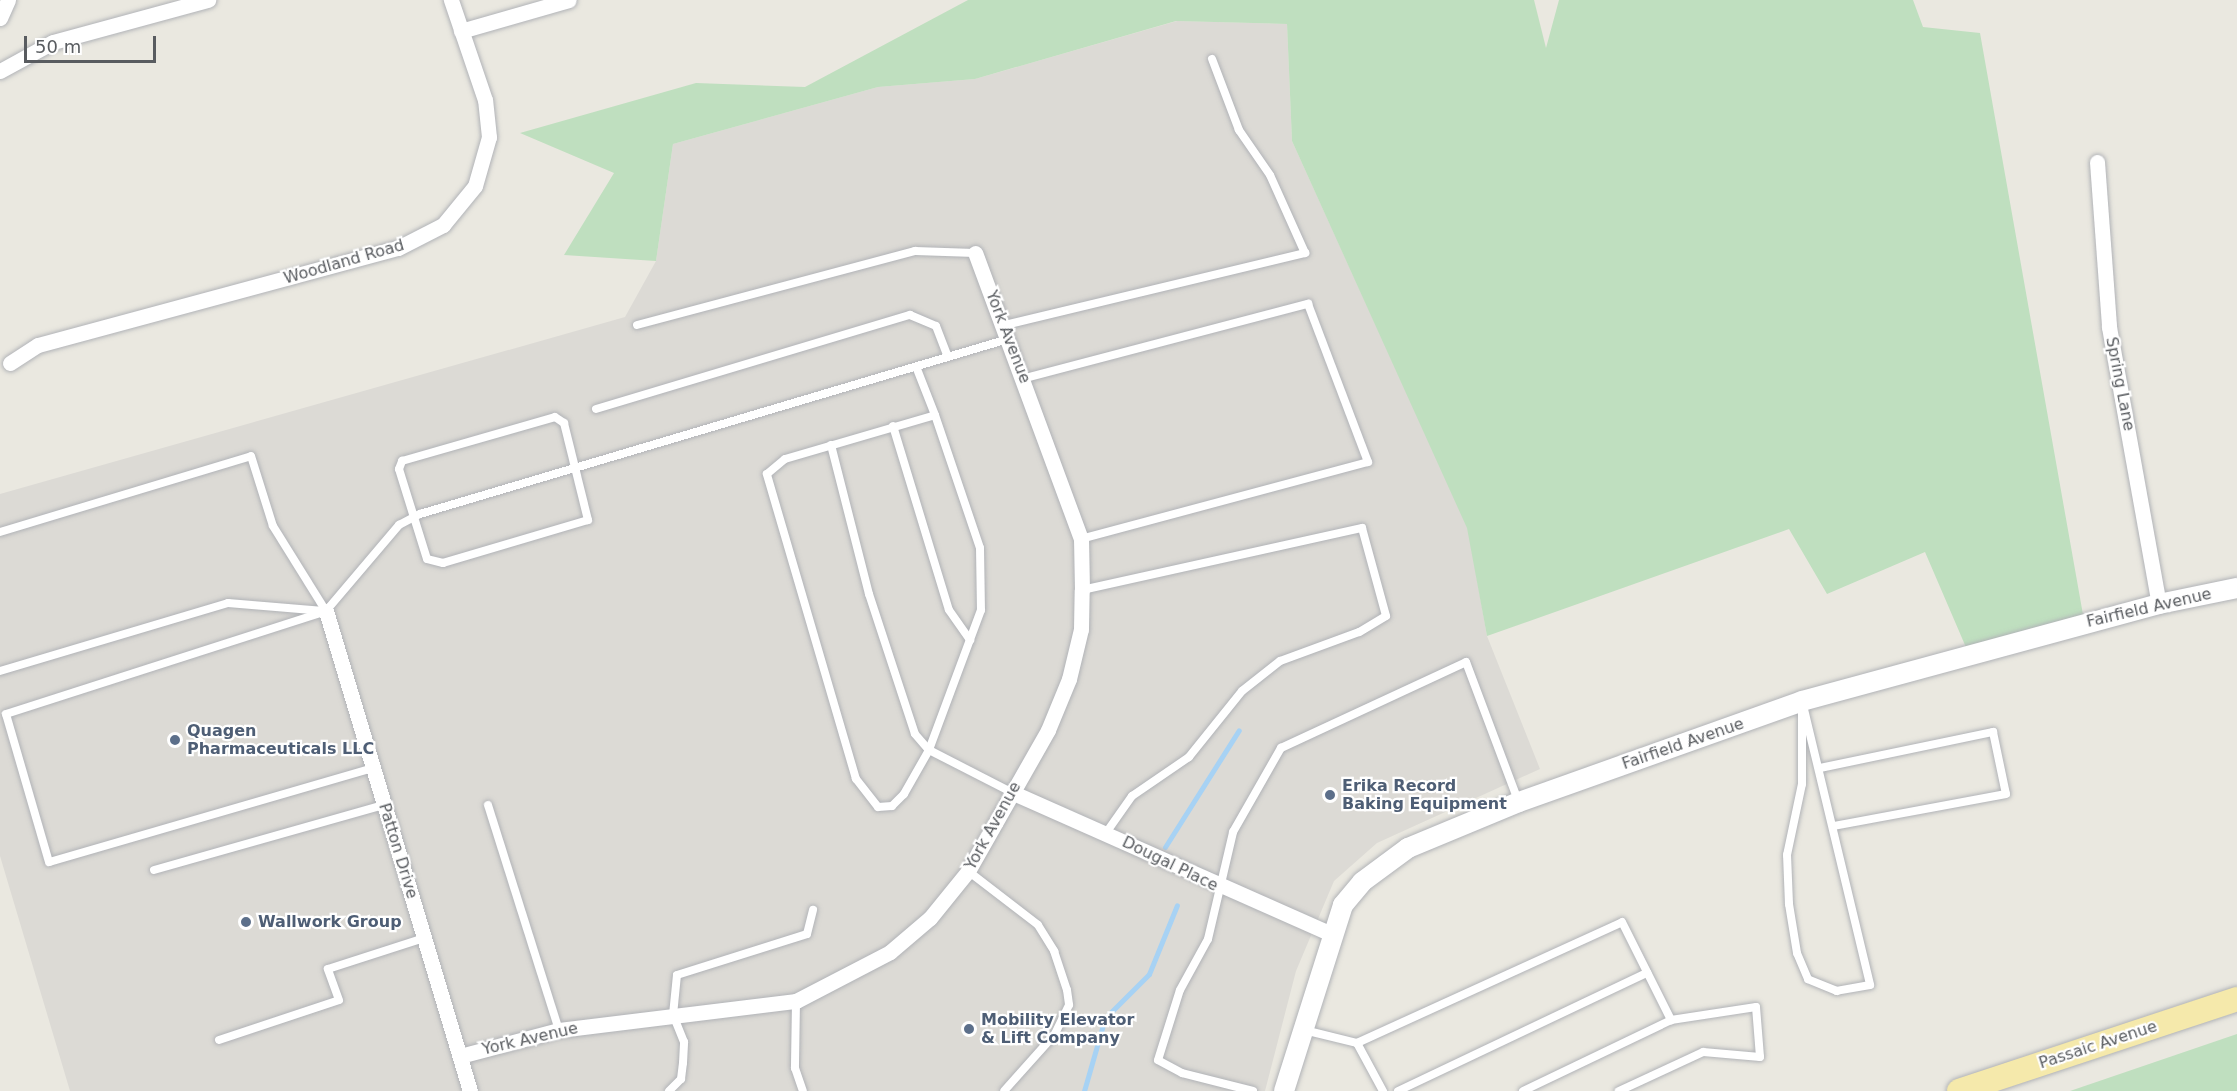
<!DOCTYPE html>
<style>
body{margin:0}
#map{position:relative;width:2237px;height:1091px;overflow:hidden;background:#eae8e0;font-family:"DejaVu Sans",sans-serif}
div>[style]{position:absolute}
.industrial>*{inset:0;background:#dcdad5}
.green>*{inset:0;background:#bfdfbf}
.stream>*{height:5px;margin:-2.5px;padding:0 2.5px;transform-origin:2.5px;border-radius:2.5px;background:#a7d2f4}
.roads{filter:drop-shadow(0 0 2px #b1b3b7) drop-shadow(0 0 2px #b1b3b7)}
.service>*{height:8px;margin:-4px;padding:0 4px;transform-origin:4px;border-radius:4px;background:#fff}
.minor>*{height:15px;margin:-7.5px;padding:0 7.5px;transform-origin:7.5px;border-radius:7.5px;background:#fff}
.tertiary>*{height:20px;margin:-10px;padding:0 10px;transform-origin:10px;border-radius:10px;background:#fff}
.primary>*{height:24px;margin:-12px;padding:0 12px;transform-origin:12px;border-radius:12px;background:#f5e9ab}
.dots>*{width:16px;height:16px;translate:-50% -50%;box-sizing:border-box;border:3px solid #fff;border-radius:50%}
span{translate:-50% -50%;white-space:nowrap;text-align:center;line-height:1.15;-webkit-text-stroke:4.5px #fff;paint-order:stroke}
.street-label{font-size:16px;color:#595c60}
.service-label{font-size:16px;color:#4e5e75;font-weight:700}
.left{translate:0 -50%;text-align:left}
.scale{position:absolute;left:24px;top:36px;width:132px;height:27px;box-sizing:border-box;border:3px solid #595c60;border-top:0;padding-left:8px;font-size:18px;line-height:21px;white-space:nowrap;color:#595c60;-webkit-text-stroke:4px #fff;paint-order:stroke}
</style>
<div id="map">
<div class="industrial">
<div style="clip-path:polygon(1177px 21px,1287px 24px,1292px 141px,1468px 528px,1487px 636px,1540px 769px,1377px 843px,1334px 881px,1296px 971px,1265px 1091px,70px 1091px,0 856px,0 494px,625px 317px,656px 261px,673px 144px,878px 87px,975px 79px)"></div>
</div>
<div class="green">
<div style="clip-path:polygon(968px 0,1534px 0,1546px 48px,1559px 0,1913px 0,1923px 27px,1980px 33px,2085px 626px,1968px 652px,1925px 552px,1827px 594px,1789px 529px,1487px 636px,1467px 528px,1292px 141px,1287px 24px,1176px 21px,975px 79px,878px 87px,673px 144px,656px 261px,564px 255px,614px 173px,520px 133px,696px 83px,805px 87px)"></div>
<div style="clip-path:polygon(2237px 1034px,2237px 1091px,2070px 1091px)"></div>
</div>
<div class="stream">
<div style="left:1165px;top:847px;width:138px;rotate:-57.7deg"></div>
<div style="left:1084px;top:1091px;width:76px;rotate:-74deg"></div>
<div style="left:1105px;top:1018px;width:62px;rotate:-45deg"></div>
<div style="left:1149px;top:974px;width:74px;rotate:-67.9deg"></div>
</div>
<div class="roads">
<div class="service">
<div style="left:637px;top:325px;width:288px;rotate:-14.9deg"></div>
<div style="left:915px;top:251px;width:60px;rotate:1.9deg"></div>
<div style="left:1005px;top:325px;width:309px;rotate:-13.5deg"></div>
<div style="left:1305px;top:253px;width:85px;rotate:-114.2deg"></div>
<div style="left:1270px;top:175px;width:55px;rotate:-124.6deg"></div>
<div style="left:1239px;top:130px;width:76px;rotate:-110.8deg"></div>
<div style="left:917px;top:369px;width:49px;rotate:68.6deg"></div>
<div style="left:935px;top:415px;width:140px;rotate:71.3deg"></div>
<div style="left:980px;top:548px;width:62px;rotate:89.1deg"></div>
<div style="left:981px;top:610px;width:149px;rotate:110.4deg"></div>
<div style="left:929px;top:750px;width:51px;rotate:119.6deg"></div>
<div style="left:904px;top:794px;width:17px;rotate:135deg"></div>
<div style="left:892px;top:806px;width:14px;rotate:176deg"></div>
<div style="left:878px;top:807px;width:36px;rotate:-128deg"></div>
<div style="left:856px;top:779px;width:318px;rotate:-106.3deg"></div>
<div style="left:767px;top:474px;width:23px;rotate:-40deg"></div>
<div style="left:785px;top:459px;width:156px;rotate:-16.3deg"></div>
<div style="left:1025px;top:378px;width:293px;rotate:-14.7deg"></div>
<div style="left:1308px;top:304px;width:169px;rotate:69.2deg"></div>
<div style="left:1368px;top:462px;width:297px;rotate:165deg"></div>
<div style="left:596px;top:409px;width:328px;rotate:-16.7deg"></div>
<div style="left:910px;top:315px;width:28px;rotate:23deg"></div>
<div style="left:936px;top:326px;width:33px;rotate:69deg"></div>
<div style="left:555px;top:417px;width:11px;rotate:34deg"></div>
<div style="left:564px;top:423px;width:100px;rotate:76.1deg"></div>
<div style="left:588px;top:520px;width:151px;rotate:163.5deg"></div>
<div style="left:443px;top:563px;width:16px;rotate:-166deg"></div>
<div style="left:427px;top:559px;width:94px;rotate:-107.3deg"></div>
<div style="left:399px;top:469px;width:9px;rotate:-69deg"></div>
<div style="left:402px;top:461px;width:159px;rotate:-16deg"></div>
<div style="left:893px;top:426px;width:192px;rotate:73.1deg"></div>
<div style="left:949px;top:610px;width:37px;rotate:55deg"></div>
<div style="left:831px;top:445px;width:154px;rotate:75.7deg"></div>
<div style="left:869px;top:594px;width:147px;rotate:71.8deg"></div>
<div style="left:915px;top:734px;width:21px;rotate:49deg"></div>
<div style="left:929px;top:750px;width:92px;rotate:27.1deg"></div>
<div style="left:0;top:532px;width:262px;rotate:-16.8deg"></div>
<div style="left:251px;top:456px;width:73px;rotate:72.6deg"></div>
<div style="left:273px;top:526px;width:100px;rotate:58.1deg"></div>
<div style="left:1082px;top:590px;width:287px;rotate:-12.5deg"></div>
<div style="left:1362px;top:528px;width:91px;rotate:74.7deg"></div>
<div style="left:1386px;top:616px;width:31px;rotate:149deg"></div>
<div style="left:1359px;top:632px;width:84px;rotate:159.8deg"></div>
<div style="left:1280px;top:661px;width:48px;rotate:141.7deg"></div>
<div style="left:1242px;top:691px;width:85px;rotate:128.8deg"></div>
<div style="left:1189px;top:757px;width:69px;rotate:145.6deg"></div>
<div style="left:1132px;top:796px;width:45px;rotate:125.1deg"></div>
<div style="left:0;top:671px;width:238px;rotate:-16.6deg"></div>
<div style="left:228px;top:603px;width:96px;rotate:4.8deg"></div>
<div style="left:1802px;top:701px;width:292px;rotate:76.5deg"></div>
<div style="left:1870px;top:985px;width:34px;rotate:170deg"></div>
<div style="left:1837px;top:991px;width:31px;rotate:-158deg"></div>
<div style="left:1808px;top:979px;width:28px;rotate:-113deg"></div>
<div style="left:1797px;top:953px;width:50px;rotate:-99.3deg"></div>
<div style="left:1789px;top:904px;width:49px;rotate:-92.3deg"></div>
<div style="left:1787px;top:855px;width:73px;rotate:-78.1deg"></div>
<div style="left:1802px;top:784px;width:83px;rotate:-90deg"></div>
<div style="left:373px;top:768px;width:337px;rotate:163.8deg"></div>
<div style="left:49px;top:862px;width:154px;rotate:-106.2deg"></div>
<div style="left:6px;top:714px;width:336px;rotate:-17.8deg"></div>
<div style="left:326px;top:611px;width:113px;rotate:-49.7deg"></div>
<div style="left:399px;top:525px;width:24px;rotate:-28deg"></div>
<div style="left:420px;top:514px;width:613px;rotate:-16.57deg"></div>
<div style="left:1820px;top:768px;width:177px;rotate:-11.8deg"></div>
<div style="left:1993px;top:732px;width:63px;rotate:78.2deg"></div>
<div style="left:2006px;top:794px;width:176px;rotate:169.5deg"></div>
<div style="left:488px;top:805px;width:236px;rotate:72.5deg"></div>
<div style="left:154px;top:870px;width:239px;rotate:-15.8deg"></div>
<div style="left:968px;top:871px;width:88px;rotate:37.6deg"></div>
<div style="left:1038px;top:925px;width:31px;rotate:58deg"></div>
<div style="left:1054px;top:951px;width:41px;rotate:71.6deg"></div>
<div style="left:1067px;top:990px;width:15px;rotate:82deg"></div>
<div style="left:1069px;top:1005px;width:32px;rotate:116deg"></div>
<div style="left:1055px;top:1034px;width:76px;rotate:131.8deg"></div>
<div style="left:796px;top:1001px;width:67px;rotate:90.9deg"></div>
<div style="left:795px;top:1068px;width:24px;rotate:71deg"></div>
<div style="left:1304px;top:1030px;width:55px;rotate:13.8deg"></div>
<div style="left:1357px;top:1043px;width:291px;rotate:-24.5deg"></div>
<div style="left:1622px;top:922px;width:110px;rotate:63.4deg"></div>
<div style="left:1671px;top:1020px;width:86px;rotate:-8.7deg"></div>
<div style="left:1756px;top:1007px;width:50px;rotate:85.4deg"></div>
<div style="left:1760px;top:1057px;width:57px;rotate:-175deg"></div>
<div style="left:1703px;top:1052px;width:93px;rotate:155.1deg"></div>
<div style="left:219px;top:1040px;width:126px;rotate:-18.4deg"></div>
<div style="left:339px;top:1000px;width:33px;rotate:-110deg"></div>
<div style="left:328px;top:969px;width:101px;rotate:-17.9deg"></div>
<div style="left:1357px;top:1043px;width:55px;rotate:61.6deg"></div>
<div style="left:669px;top:1091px;width:17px;rotate:-45deg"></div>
<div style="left:681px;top:1079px;width:16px;rotate:-83deg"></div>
<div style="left:683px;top:1063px;width:21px;rotate:-87deg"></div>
<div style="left:684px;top:1042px;width:29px;rotate:-112deg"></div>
<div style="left:673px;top:1015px;width:40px;rotate:-84.3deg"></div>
<div style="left:677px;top:975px;width:136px;rotate:-17.5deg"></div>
<div style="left:807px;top:934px;width:25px;rotate:-76deg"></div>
<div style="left:1253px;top:1091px;width:73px;rotate:-165.8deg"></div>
<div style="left:1182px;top:1073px;width:27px;rotate:-152deg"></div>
<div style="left:1158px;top:1060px;width:73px;rotate:-72.6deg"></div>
<div style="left:1180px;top:990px;width:58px;rotate:-61.2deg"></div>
<div style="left:1208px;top:939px;width:110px;rotate:-76.8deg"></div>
<div style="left:1233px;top:832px;width:97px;rotate:-60.3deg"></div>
<div style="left:1281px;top:748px;width:204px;rotate:-24.9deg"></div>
<div style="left:1466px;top:662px;width:147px;rotate:69.4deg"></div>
<div style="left:1398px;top:1091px;width:276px;rotate:-25.4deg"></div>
<div style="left:1523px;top:1091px;width:164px;rotate:-25.6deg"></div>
</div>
<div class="minor">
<div style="left:0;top:18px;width:20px;rotate:-66deg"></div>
<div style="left:461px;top:31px;width:112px;rotate:-16deg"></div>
<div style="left:0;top:71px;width:60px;rotate:-28.7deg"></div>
<div style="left:53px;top:42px;width:161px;rotate:-15.2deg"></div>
<div style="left:2097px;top:162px;width:165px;rotate:85.8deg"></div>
<div style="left:2109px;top:327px;width:281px;rotate:79.8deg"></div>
<div style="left:10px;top:363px;width:33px;rotate:-33deg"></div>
<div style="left:38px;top:345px;width:373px;rotate:-15.1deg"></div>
<div style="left:398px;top:248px;width:51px;rotate:-27.1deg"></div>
<div style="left:443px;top:225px;width:50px;rotate:-50.6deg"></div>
<div style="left:475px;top:186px;width:51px;rotate:-74.1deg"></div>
<div style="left:489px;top:137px;width:37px;rotate:-96deg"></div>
<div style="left:485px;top:100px;width:106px;rotate:-108.8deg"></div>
<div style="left:326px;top:611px;width:501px;rotate:73.3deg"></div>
<div style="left:1011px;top:792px;width:350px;rotate:23.9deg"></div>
<div style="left:460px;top:1056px;width:102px;rotate:-14.7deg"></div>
<div style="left:559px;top:1030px;width:239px;rotate:-7deg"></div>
<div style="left:796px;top:1001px;width:106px;rotate:-27.5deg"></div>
<div style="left:890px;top:952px;width:52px;rotate:-40.4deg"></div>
<div style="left:930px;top:918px;width:60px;rotate:-51deg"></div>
<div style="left:968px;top:871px;width:162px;rotate:-60.4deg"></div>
<div style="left:1048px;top:730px;width:55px;rotate:-67.6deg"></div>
<div style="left:1069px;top:679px;width:51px;rotate:-76.5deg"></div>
<div style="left:1081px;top:629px;width:39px;rotate:-89deg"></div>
<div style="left:1082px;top:590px;width:51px;rotate:-91.1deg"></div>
<div style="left:1081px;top:539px;width:305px;rotate:-110.3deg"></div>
</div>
<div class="tertiary">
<div style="left:1284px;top:1091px;width:195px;rotate:-72.4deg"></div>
<div style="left:1343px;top:905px;width:30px;rotate:-50deg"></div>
<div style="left:1362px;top:882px;width:57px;rotate:-36.5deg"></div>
<div style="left:1408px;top:848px;width:120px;rotate:-22.5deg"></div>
<div style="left:1519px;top:802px;width:300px;rotate:-19.6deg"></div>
<div style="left:1802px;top:701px;width:370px;rotate:-15.2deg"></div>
<div style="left:2159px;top:604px;width:80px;rotate:-11.6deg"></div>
</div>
<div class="primary">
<div style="left:1959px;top:1091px;width:293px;rotate:-18.3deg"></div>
</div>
</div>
<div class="dots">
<div style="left:175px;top:740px;background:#5c6f8a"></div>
<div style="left:1330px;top:795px;background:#5c6f8a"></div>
<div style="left:246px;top:922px;background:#5c6f8a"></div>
<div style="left:969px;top:1029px;background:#5c6f8a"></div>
</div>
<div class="street-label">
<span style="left:344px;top:262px;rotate:-16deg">Woodland Road</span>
<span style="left:1008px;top:337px;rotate:69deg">York Avenue</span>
<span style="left:2120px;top:384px;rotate:79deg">Spring Lane</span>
<span style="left:2149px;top:608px;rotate:-13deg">Fairfield Avenue</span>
<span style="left:1683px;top:744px;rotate:-19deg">Fairfield Avenue</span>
<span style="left:993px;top:826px;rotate:-61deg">York Avenue</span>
<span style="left:398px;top:851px;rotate:73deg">Patton Drive</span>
<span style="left:1170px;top:864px;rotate:26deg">Dougal Place</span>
<span style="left:530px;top:1039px;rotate:-13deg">York Avenue</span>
<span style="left:2098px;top:1045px;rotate:-18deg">Passaic Avenue</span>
</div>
<div class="service-label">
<span class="left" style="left:187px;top:740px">Quagen<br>Pharmaceuticals LLC</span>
<span class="left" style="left:1342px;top:795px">Erika Record<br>Baking Equipment</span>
<span class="left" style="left:258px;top:922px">Wallwork Group</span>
<span class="left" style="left:981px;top:1029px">Mobility Elevator<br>&amp; Lift Company</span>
</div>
<div class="scale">50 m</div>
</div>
